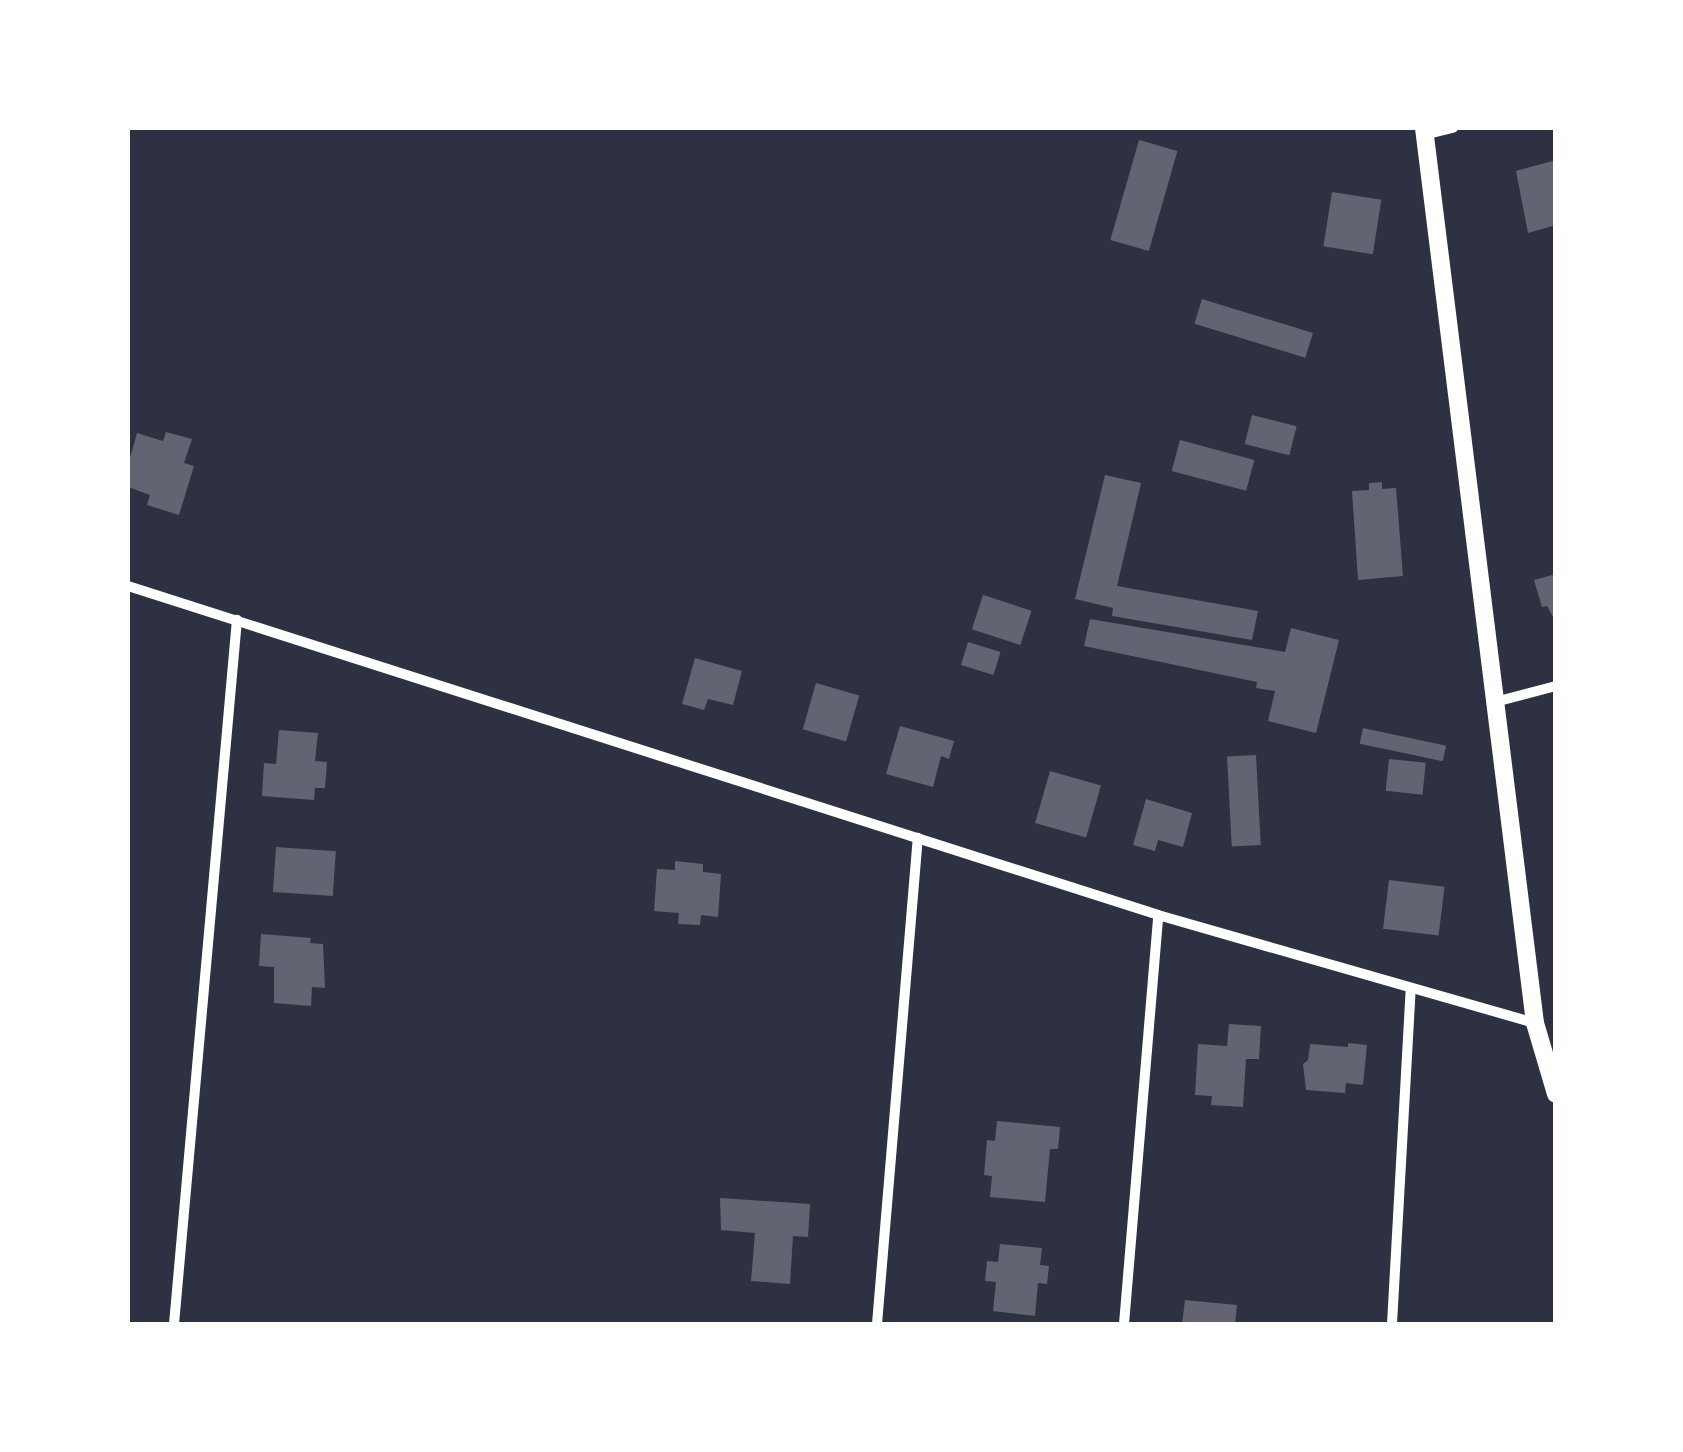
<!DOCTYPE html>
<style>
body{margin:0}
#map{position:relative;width:1683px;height:1452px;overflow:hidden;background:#2d3142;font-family:"Roboto Serif",serif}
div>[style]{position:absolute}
.building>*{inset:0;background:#626471;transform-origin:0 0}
.minor>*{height:10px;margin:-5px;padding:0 5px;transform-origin:5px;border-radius:5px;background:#fff}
.tertiary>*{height:18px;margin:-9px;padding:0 9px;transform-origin:9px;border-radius:9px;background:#fff}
span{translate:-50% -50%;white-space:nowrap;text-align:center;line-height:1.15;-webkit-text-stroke:10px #fff;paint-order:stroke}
.frame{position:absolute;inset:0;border:130px solid #fff;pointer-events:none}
</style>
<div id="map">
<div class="building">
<div style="left:1139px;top:140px;width:40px;height:104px;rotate:16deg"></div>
<div style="clip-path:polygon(1556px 160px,1556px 225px,1528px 233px,1516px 171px)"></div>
<div style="left:1332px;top:192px;width:50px;height:55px;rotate:9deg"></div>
<div style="left:1202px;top:299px;width:116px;height:26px;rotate:17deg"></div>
<div style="left:1252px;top:415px;width:46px;height:30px;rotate:14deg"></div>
<div style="clip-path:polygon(166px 432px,192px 439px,184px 463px,194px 466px,179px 515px,147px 505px,150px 495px,128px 487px,128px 465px,137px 433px,163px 441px)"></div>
<div style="left:1180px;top:440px;width:77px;height:32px;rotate:15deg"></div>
<div style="clip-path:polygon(1105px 475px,1141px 483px,1117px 586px,1258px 611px,1252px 640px,1112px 616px,1113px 608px,1075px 599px)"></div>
<div style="clip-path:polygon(1382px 482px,1382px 489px,1396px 488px,1403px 576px,1358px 580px,1352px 491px,1369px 490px,1369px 483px)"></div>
<div style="clip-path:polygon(1556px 574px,1556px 623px,1547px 606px,1542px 607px,1534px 580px)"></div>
<div style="left:983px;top:595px;width:51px;height:36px;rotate:18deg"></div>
<div style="clip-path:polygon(1090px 619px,1285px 652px,1291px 628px,1339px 640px,1316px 733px,1268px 721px,1275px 691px,1256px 688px,1257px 682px,1084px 646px)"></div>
<div style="left:968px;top:642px;width:34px;height:24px;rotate:17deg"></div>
<div style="clip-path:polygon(695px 658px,742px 671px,733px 705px,708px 699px,704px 710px,682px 704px)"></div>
<div style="left:816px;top:683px;width:45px;height:48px;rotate:16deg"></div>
<div style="clip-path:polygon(900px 726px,954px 741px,949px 759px,941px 756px,933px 787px,886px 774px)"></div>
<div style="left:1363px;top:728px;width:85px;height:16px;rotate:12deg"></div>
<div style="clip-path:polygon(279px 730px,318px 733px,315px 761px,327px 762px,325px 788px,315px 788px,314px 800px,262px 796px,264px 763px,276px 764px)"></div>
<div style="left:1256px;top:755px;width:90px;height:29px;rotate:87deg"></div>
<div style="left:1389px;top:759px;width:37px;height:32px;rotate:6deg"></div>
<div style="left:1050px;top:771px;width:53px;height:54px;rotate:16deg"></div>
<div style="clip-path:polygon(1146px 799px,1192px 813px,1183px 847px,1158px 840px,1155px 851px,1133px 845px)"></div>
<div style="left:276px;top:847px;width:60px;height:45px;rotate:4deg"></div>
<div style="clip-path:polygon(675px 861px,703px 864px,703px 872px,721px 874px,718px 917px,701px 915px,700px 925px,678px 924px,679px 913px,654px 911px,657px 869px,675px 870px)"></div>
<div style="left:1389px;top:880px;width:56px;height:49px;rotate:7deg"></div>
<div style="clip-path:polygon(261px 934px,311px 938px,310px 943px,323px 944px,325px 988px,312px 987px,311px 1006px,274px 1003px,274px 967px,259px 966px)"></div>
<div style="clip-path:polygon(1229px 1024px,1261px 1026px,1259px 1059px,1246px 1059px,1243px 1107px,1211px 1105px,1212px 1096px,1195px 1095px,1198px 1044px,1227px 1046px)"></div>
<div style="clip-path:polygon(1348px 1043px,1367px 1045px,1363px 1085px,1346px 1083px,1345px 1093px,1306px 1090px,1303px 1064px,1308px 1060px,1310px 1044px,1348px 1047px)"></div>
<div style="clip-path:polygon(997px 1121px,1060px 1127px,1058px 1149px,1050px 1149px,1045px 1202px,990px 1197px,992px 1176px,984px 1175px,987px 1140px,995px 1141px)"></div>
<div style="clip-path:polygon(720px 1198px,810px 1204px,808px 1237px,793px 1236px,790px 1284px,751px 1281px,755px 1233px,721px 1230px)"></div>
<div style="clip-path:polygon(1000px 1244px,1042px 1248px,1040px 1265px,1049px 1266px,1047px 1284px,1038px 1283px,1035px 1316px,993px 1311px,996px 1282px,985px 1281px,987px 1261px,998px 1262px)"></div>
<div style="clip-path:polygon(1185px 1300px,1237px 1305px,1235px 1324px,1182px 1324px)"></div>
</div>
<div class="minor">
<div style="left:1424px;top:135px;width:30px;rotate:-14deg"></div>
<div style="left:128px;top:586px;width:1081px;rotate:17.71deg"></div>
<div style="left:1158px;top:915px;width:392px;rotate:16deg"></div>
<div style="left:1495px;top:702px;width:63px;rotate:-14.7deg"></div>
<div style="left:174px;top:1324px;width:707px;rotate:-84.89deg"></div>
<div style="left:877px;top:1324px;width:488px;rotate:-85.2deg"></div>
<div style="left:1124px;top:1324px;width:410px;rotate:-85.2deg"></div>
<div style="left:1392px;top:1324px;width:336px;rotate:-86.8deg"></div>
</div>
<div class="tertiary">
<div style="left:1424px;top:128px;width:902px;rotate:82.93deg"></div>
<div style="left:1535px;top:1023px;width:74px;rotate:73.5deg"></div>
</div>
<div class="frame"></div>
</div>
